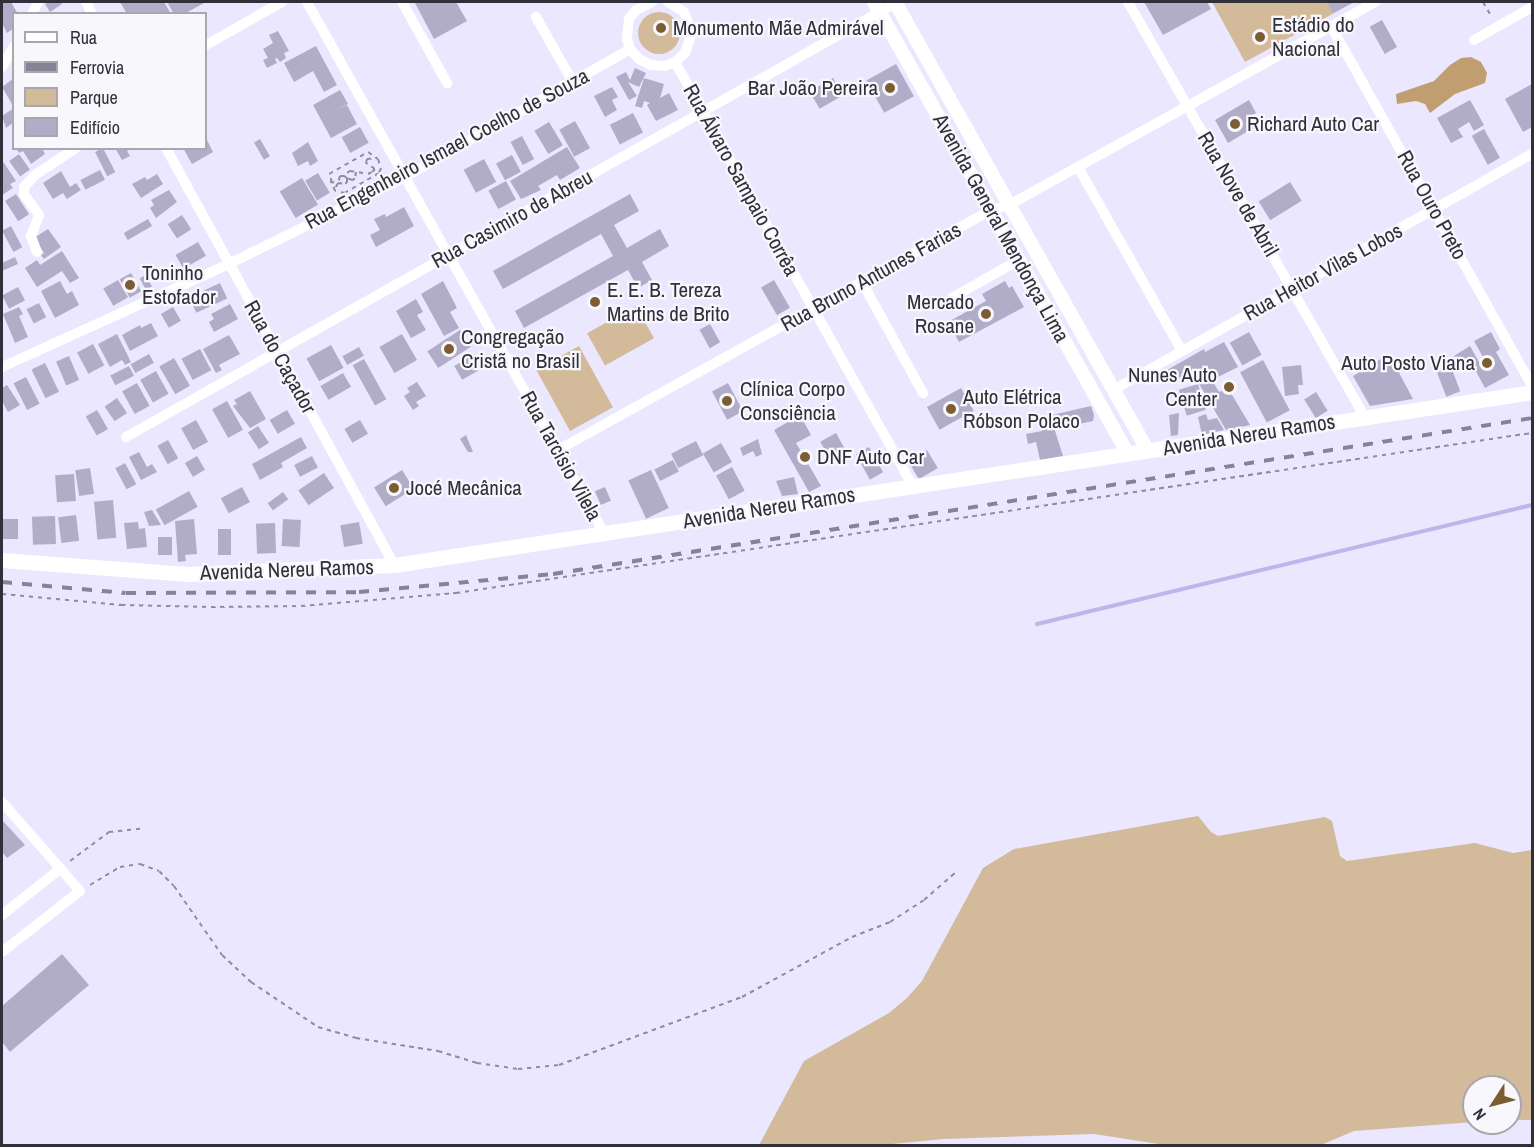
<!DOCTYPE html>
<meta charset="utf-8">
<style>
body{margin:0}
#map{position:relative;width:1534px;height:1147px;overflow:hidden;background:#eae7fe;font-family:"Archivo Narrow",sans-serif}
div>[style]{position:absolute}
.green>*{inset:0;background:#d3ba9a;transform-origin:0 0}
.round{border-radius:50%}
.forest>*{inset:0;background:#c09e70}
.stream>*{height:4px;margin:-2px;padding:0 2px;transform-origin:2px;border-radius:2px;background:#beb6ea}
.building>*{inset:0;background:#b1adc9;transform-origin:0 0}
.path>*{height:2px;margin-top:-1px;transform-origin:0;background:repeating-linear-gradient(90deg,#8f8c9d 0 4.5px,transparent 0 9px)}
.minor>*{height:10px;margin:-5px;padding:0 5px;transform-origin:5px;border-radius:5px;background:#fff}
.tertiary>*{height:14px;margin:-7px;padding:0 7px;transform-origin:7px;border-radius:7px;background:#fff}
.secondary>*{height:15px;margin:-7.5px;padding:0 7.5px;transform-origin:7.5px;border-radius:7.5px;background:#fff}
.rail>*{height:4px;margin-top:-2px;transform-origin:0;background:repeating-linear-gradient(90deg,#868494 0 10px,transparent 0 20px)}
.dots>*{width:16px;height:16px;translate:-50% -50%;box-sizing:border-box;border:3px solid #f7f7fc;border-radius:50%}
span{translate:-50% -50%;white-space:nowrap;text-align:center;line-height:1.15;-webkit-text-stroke:4.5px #f7f7fc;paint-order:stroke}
.poi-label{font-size:21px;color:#312f3a}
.left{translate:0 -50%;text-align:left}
.right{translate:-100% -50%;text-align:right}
.street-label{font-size:21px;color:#312f3a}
.frame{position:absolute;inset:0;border:3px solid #312f3a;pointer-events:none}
.legend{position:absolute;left:12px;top:12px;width:195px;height:138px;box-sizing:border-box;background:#f7f7fc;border:2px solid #a8a7ae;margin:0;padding:8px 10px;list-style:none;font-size:18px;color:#312f3a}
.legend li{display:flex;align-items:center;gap:12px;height:30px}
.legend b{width:30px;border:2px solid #a8a7ae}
.north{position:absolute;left:1462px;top:1075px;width:60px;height:60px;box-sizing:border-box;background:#f7f7fc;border:2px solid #a8a7ae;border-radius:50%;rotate:234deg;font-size:16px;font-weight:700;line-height:24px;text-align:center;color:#312f3a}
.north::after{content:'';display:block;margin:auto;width:21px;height:27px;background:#7c5d32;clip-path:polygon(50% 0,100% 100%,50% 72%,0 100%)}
</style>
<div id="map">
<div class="green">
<div style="clip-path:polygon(1212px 2px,1354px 2px,1245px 62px)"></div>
<div class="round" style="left:638px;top:12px;width:42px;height:42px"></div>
<div style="left:636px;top:306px;width:37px;height:56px;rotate:61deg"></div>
<div style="left:579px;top:346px;width:70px;height:49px;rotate:61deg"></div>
<div style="clip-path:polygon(1198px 816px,1211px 832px,1218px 836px,1325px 817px,1332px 821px,1340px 856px,1347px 861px,1475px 843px,1513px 853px,1532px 850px,1532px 1120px,1510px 1120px,1510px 1087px,1474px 1087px,1474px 1122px,1354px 1131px,1321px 1145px,1165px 1145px,1094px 1134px,943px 1139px,872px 1146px,759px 1145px,804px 1061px,889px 1013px,907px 998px,922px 981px,983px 868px,1014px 849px)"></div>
</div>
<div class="forest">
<div style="clip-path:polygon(1471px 57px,1481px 62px,1487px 73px,1485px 83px,1455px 94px,1430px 113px,1425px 104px,1416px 101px,1397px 104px,1396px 94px,1434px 81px,1450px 65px,1461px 58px)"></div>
</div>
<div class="stream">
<div style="left:1037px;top:624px;width:509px;rotate:-13.52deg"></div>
</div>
<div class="building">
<div style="clip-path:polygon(2px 2px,11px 2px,18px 14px,14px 14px,14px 28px,7px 33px,2px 23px)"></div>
<div style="clip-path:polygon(49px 2px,61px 2px,62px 4px,50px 12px,45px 4px)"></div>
<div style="clip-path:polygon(120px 2px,164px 2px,171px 14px,127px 14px)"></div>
<div style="clip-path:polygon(167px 2px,206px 2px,184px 14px,174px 14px)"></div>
<div style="clip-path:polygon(418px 2px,456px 2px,467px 21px,434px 39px,415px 3px)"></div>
<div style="clip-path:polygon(1144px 2px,1207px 2px,1211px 9px,1163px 35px)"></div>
<div style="clip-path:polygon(1327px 2px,1354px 2px,1333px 13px)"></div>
<div style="left:1382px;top:20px;width:31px;height:14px;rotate:61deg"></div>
<div style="clip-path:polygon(278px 31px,289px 51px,284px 53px,286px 58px,280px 62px,277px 58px,275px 59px,277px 63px,267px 68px,263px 60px,268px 58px,263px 49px,273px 43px,269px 35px)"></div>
<div style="clip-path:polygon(316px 46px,337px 85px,324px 92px,313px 71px,294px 82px,284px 63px)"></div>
<div style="left:896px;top:64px;width:37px;height:34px;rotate:61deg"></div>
<div style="clip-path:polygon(635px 68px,646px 73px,639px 87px,628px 82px,637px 96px,629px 100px,616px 77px,626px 72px,630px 80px)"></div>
<div style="clip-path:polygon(14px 78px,14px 103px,12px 104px,2px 87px)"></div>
<div style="clip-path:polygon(644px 78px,664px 84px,660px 98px,669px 93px,678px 110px,656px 121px,647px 105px,650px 103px,644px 101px,642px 108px,635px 106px)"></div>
<div style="left:833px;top:78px;width:20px;height:27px;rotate:60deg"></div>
<div style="clip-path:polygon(1532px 84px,1532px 127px,1523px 132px,1505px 99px)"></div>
<div style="clip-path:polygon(612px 87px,618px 97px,612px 100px,617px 110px,605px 117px,594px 96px)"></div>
<div style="clip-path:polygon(340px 90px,348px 104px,336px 110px,347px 105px,357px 124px,331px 138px,313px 105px)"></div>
<div style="clip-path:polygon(1249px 100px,1256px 113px,1249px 117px,1255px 127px,1228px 143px,1215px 120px)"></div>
<div style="clip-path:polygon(1470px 100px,1484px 125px,1474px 131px,1469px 122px,1458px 129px,1463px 137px,1451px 143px,1437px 118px)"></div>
<div style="clip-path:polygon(14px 108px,14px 122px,6px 128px,2px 116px)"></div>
<div style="left:633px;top:113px;width:22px;height:26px;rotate:63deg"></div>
<div style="left:575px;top:121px;width:31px;height:18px;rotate:61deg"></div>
<div style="left:549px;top:122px;width:27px;height:17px;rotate:59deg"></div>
<div style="left:360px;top:127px;width:18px;height:21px;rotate:61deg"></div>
<div style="left:1484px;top:129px;width:33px;height:14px;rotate:61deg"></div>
<div style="left:522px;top:136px;width:26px;height:13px;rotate:62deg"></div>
<div style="clip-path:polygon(206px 138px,213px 152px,192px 164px,183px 148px,206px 148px)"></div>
<div style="left:260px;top:139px;width:20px;height:7px;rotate:60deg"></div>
<div style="clip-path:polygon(308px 142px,318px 161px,310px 166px,308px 161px,298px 166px,292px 153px)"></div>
<div style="clip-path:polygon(567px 147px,580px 168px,560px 180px,557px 175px,538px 186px,541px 190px,521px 199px,510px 181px)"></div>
<div style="clip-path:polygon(16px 148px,42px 148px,45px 154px,31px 164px,23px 151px,19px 153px)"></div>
<div style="left:103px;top:148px;width:27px;height:9px;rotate:63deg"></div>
<div style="clip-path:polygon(115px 148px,132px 148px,127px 151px,130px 156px,122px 160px)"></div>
<div style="left:19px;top:154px;width:19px;height:12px;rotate:55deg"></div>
<div style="left:512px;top:155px;width:19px;height:18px;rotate:62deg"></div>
<div style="left:484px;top:159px;width:26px;height:23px;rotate:62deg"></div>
<div style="clip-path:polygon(2px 160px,16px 181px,10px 184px,13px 188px,2px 195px)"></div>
<div style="left:100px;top:170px;width:11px;height:22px;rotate:63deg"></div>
<div style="clip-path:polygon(61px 171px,70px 187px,76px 183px,81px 190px,67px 199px,63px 193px,53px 199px,43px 183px)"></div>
<div style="left:318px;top:173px;width:23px;height:15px;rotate:59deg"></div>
<div style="clip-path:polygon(157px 174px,163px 184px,141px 198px,132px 184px,145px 177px,147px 180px)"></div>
<div style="left:302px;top:178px;width:31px;height:26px;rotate:59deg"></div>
<div style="left:506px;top:181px;width:21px;height:20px;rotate:62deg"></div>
<div style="left:1290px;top:182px;width:22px;height:37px;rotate:58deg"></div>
<div style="clip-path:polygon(169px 190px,177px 202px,156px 218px,150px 208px,154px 205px,151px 200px)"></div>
<div style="left:16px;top:194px;width:24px;height:13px;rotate:57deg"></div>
<div style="clip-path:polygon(630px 194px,639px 211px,614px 225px,627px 248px,660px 229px,669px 246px,642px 262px,652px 280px,638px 288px,628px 270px,524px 328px,515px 311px,613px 256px,601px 234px,503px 289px,493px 271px)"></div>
<div style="clip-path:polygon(404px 207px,414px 226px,376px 247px,370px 235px,380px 230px,374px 219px,385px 214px,386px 217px)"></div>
<div style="left:182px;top:215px;width:17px;height:17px;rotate:57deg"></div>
<div style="left:148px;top:219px;width:8px;height:28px;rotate:60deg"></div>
<div style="left:11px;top:226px;width:24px;height:10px;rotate:62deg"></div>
<div style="clip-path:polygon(48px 229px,61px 247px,44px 259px,41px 255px,44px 253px,34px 238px)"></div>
<div style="left:198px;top:242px;width:16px;height:26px;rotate:60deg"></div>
<div style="clip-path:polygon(62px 251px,79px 278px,70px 283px,62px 271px,37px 287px,25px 268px,37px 260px,40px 265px)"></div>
<div style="clip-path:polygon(15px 257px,18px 264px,2px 271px,2px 263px)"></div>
<div style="left:131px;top:273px;width:21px;height:13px;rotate:61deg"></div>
<div style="left:146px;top:275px;width:13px;height:7px;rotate:63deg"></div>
<div style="left:118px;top:280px;width:20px;height:17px;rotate:60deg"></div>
<div style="left:774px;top:280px;width:32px;height:15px;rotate:60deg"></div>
<div style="clip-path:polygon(60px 281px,67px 294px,72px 291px,79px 305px,55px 318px,41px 291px)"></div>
<div style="clip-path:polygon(443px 281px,457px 308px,450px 312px,459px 328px,444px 336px,421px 294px)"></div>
<div style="clip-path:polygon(1005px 281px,1009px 288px,1012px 286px,1024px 307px,959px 342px,948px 322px,986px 301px,982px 294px)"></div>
<div style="left:220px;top:283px;width:17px;height:34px;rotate:65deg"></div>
<div style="left:18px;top:287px;width:15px;height:18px;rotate:62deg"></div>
<div style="clip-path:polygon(416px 299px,423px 312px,417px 315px,426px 330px,411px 338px,396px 311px)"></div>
<div style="left:39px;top:303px;width:16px;height:14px;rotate:63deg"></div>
<div style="clip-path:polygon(230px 304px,238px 319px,214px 332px,209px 322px,214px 319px,211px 314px)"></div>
<div style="clip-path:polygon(19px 307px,23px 314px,19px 316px,28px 337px,15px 343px,3px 314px)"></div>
<div style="left:173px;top:307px;width:16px;height:14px;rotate:60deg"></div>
<div style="clip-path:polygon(151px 323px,158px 336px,130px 351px,122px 335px,140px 325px,141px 328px)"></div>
<div style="left:710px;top:324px;width:21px;height:12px;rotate:61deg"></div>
<div style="left:460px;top:330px;width:20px;height:39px;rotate:57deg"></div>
<div style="left:1249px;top:332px;width:26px;height:22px;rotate:61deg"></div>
<div style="clip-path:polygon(1491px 332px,1500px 349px,1496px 352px,1509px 375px,1485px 388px,1473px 366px,1462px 371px,1454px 356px,1470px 346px,1479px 362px,1484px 359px,1474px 341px)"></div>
<div style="clip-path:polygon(117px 334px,131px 362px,125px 365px,122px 360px,110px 367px,98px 344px)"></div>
<div style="left:402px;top:334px;width:30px;height:26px;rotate:60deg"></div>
<div style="clip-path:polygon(229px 335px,240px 354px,219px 365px,222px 370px,216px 373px,203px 349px)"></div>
<div style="clip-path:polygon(1224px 342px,1238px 367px,1212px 380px,1219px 392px,1228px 388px,1250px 425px,1226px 430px,1192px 372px,1172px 381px,1167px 370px,1204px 349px,1205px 352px)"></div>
<div style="left:93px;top:344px;width:24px;height:18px;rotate:62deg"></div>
<div style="left:331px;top:345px;width:26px;height:28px;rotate:61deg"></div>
<div style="left:359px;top:347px;width:10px;height:19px;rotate:61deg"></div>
<div style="left:200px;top:349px;width:24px;height:21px;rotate:62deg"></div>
<div style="left:149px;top:354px;width:10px;height:21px;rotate:61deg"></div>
<div style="left:475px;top:354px;width:16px;height:24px;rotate:60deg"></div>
<div style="clip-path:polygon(1389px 354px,1413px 399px,1370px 406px,1353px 376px)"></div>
<div style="left:69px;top:356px;width:26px;height:14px;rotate:67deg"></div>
<div style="left:174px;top:358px;width:32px;height:17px;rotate:60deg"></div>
<div style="left:364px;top:359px;width:46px;height:13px;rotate:61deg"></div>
<div style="left:1263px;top:360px;width:57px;height:26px;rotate:62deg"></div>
<div style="left:45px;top:363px;width:32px;height:15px;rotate:64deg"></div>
<div style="clip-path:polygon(1301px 365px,1303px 385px,1298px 385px,1299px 394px,1285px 396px,1282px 367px)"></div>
<div style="left:129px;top:366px;width:11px;height:21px;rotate:63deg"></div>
<div style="left:1451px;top:367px;width:26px;height:15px;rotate:69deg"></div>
<div style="left:156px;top:371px;width:26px;height:18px;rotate:61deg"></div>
<div style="left:343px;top:373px;width:16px;height:26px;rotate:60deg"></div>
<div style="left:26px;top:377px;width:30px;height:14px;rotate:63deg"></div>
<div style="clip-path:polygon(417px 382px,426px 396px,416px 402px,419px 406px,413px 410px,404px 396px,410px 392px,407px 388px)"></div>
<div style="left:137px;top:383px;width:26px;height:17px;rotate:61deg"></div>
<div style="left:728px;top:383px;width:32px;height:18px;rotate:62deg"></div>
<div style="left:1198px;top:384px;width:27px;height:20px;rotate:73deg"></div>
<div style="clip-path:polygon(7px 385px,20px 405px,8px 412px,2px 401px,2px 388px)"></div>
<div style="left:961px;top:388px;width:26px;height:39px;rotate:61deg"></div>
<div style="clip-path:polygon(250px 391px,266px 419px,250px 428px,233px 406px,237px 404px,234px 400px)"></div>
<div style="left:1316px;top:392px;width:22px;height:14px;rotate:58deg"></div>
<div style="left:117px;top:398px;width:18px;height:15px;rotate:56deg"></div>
<div style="left:227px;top:401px;width:33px;height:17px;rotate:61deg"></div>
<div style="clip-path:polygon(1091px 406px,1094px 415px,1093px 421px,1055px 429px,1052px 415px)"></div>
<div style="left:97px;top:410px;width:22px;height:13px;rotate:60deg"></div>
<div style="left:287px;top:410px;width:16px;height:20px;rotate:60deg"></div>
<div style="clip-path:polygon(1179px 413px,1178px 435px,1171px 436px,1169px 415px)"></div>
<div style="clip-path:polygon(1206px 414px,1208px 420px,1217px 418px,1224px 430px,1202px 435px,1198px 417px)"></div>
<div style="clip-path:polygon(800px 415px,811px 435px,796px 443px,821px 486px,809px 492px,774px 430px)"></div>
<div style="clip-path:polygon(1050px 415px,1063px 456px,1040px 460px,1036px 442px,1028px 444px,1026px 434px,1042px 431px,1039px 418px)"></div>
<div style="left:196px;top:420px;width:25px;height:17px;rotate:61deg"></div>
<div style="left:360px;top:420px;width:16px;height:18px;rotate:60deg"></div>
<div style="left:258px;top:426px;width:20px;height:12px;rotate:57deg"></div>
<div style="left:836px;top:433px;width:23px;height:18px;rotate:61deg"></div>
<div style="clip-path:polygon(466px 435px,473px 452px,468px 452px,460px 439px)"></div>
<div style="clip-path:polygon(301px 437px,307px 448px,281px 463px,283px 467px,260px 480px,252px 464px)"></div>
<div style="clip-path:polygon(758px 439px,762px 454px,756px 457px,753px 451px,743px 456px,740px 448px)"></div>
<div style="left:168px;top:440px;width:21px;height:12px;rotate:61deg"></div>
<div style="left:696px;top:441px;width:16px;height:28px;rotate:63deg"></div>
<div style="left:721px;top:443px;width:22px;height:21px;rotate:60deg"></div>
<div style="left:869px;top:447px;width:29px;height:15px;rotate:61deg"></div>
<div style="left:927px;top:450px;width:21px;height:22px;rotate:59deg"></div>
<div style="clip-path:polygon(139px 452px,147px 467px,152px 464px,157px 472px,141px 480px,129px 457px)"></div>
<div style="left:197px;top:456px;width:16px;height:14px;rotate:60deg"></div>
<div style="left:312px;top:456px;width:13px;height:20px;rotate:63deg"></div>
<div style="left:673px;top:460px;width:13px;height:21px;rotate:63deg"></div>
<div style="left:125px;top:463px;width:24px;height:11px;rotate:62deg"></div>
<div style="left:732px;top:467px;width:27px;height:18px;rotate:62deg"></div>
<div style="left:90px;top:468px;width:26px;height:15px;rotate:81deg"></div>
<div style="left:402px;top:470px;width:22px;height:33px;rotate:58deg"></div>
<div style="left:651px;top:470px;width:42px;height:25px;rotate:65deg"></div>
<div style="left:324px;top:473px;width:18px;height:31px;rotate:56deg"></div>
<div style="left:74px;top:474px;width:27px;height:19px;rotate:86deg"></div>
<div style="clip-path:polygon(794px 477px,798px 494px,782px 496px,776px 481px)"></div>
<div style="left:242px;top:487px;width:17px;height:24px;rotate:62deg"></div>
<div style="left:605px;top:487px;width:15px;height:11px;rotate:67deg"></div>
<div style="left:189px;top:491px;width:18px;height:38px;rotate:61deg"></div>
<div style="left:283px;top:492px;width:9px;height:19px;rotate:54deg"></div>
<div style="left:113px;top:500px;width:38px;height:19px;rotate:85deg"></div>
<div style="clip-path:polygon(152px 510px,161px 525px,149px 526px,144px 512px)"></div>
<div style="left:76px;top:515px;width:26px;height:18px;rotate:83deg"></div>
<div style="left:55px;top:516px;width:28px;height:23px;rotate:88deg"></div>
<div style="left:2px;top:519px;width:16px;height:20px"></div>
<div style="clip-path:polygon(194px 519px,197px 554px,185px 555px,186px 561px,178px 562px,175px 521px)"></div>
<div style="left:283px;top:519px;width:18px;height:27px;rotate:3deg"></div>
<div style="clip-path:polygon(138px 522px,139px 529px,145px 528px,147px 547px,127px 549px,124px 523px)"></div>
<div style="left:359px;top:522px;width:22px;height:19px;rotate:80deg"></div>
<div style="left:275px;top:523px;width:30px;height:19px;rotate:88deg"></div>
<div style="left:218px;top:529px;width:13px;height:26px"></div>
<div style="left:158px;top:537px;width:14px;height:18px"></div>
<div style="clip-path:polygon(2px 820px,25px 845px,7px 858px,2px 852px)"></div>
<div style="clip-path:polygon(62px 954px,89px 985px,10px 1052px,2px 1042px,2px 1006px)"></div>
</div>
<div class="path">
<div style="left:1483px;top:2px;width:16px;rotate:60deg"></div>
<div style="left:368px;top:152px;width:12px;rotate:35deg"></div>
<div style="left:378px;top:159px;width:9px;rotate:72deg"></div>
<div style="left:381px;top:168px;width:5px;rotate:112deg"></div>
<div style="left:379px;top:173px;width:39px;rotate:150deg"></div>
<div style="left:345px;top:193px;width:10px;rotate:-169deg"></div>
<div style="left:335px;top:191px;width:18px;rotate:-109deg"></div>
<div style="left:329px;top:174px;width:45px;rotate:-29.4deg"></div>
<div style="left:356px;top:172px;width:6px;rotate:99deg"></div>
<div style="left:355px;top:178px;width:3px;rotate:135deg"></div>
<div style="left:353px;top:180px;width:4px;rotate:-166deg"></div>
<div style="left:349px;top:179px;width:2px;rotate:-153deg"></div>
<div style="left:347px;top:178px;width:4px;rotate:-146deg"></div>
<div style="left:344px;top:176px;width:4px;rotate:180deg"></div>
<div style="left:340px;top:176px;width:7px;rotate:106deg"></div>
<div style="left:338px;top:183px;width:7px;rotate:8deg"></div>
<div style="left:345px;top:184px;width:3px;rotate:-45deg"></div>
<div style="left:347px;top:182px;width:9px;rotate:-90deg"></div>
<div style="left:347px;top:173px;width:4px;rotate:-34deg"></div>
<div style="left:350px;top:171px;width:18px;rotate:9deg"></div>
<div style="left:368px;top:174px;width:4px;rotate:-27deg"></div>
<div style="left:372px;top:172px;width:4px;rotate:-45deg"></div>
<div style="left:375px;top:169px;width:11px;rotate:-146deg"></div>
<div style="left:366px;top:163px;width:4px;rotate:-76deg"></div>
<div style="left:367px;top:159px;width:9px;rotate:-6deg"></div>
<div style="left:330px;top:182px;width:8px;rotate:7deg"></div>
<div style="left:338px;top:183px;width:7px;rotate:117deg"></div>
<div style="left:2px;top:594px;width:120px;rotate:5.3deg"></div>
<div style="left:121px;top:605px;width:90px;rotate:1.3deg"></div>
<div style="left:211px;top:607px;width:90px;rotate:-0.6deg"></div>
<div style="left:301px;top:606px;width:156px;rotate:-4.8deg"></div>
<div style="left:456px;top:593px;width:1088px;rotate:-8.46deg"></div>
<div style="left:70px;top:861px;width:49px;rotate:-36.6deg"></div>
<div style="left:109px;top:832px;width:36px;rotate:-6deg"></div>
<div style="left:90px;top:885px;width:35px;rotate:-31deg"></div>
<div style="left:120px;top:867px;width:20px;rotate:-9deg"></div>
<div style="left:140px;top:864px;width:20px;rotate:20deg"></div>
<div style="left:159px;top:871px;width:21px;rotate:45deg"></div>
<div style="left:174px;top:886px;width:84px;rotate:55.2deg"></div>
<div style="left:222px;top:955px;width:40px;rotate:43deg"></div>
<div style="left:251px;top:982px;width:81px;rotate:33.9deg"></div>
<div style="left:318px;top:1027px;width:40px;rotate:16deg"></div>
<div style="left:356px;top:1038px;width:83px;rotate:9deg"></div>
<div style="left:438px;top:1051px;width:41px;rotate:17.1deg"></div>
<div style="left:477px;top:1063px;width:41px;rotate:8.3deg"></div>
<div style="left:518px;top:1069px;width:41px;rotate:-5.6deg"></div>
<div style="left:559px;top:1065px;width:195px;rotate:-20.4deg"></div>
<div style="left:742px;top:997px;width:125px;rotate:-28.6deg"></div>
<div style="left:852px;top:937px;width:41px;rotate:-21.5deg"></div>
<div style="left:890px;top:922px;width:40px;rotate:-32.9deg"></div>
<div style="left:924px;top:900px;width:41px;rotate:-41.1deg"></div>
</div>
<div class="minor">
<div style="left:86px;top:2px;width:13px;rotate:63deg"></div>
<div style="left:307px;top:2px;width:608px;rotate:60.78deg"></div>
<div style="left:402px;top:2px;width:93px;rotate:60.9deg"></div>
<div style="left:652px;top:2px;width:18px;rotate:153deg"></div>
<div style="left:636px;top:10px;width:11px;rotate:128deg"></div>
<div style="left:629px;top:19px;width:20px;rotate:96deg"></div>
<div style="left:627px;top:39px;width:10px;rotate:73deg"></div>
<div style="left:630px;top:49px;width:13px;rotate:48deg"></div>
<div style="left:639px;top:59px;width:13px;rotate:27deg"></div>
<div style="left:651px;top:65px;width:14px;rotate:4deg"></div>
<div style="left:665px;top:66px;width:11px;rotate:-22deg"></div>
<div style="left:675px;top:62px;width:13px;rotate:-42deg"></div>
<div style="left:685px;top:53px;width:21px;rotate:-71deg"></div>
<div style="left:692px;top:33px;width:22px;rotate:-111deg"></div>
<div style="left:684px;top:12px;width:19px;rotate:-148deg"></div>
<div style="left:1128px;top:2px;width:479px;rotate:60.3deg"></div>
<div style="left:32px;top:14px;width:13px;rotate:-63deg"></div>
<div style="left:536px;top:17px;width:75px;rotate:60.4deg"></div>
<div style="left:1331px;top:26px;width:411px;rotate:60.8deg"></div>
<div style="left:1474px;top:40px;width:67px;rotate:-29.6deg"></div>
<div style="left:206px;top:45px;width:87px;rotate:-29.5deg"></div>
<div style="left:675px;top:62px;width:486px;rotate:60.7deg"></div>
<div style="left:2px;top:67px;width:24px;rotate:-60deg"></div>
<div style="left:166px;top:148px;width:475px;rotate:61.3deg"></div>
<div style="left:1078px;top:167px;width:211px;rotate:60.5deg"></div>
<div style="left:37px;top:252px;width:17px;rotate:-111deg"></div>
<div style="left:31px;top:236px;width:22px;rotate:-69deg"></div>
<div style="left:39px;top:215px;width:26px;rotate:-126deg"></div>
<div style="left:24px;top:194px;width:7px;rotate:-90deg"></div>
<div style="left:24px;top:187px;width:16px;rotate:-47deg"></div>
<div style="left:35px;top:175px;width:49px;rotate:-33.4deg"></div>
<div style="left:862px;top:282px;width:127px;rotate:61.2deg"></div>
<div style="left:952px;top:298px;width:77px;rotate:-29.6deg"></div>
<div style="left:2px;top:367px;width:249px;rotate:-24.4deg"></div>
<div style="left:229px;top:264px;width:196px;rotate:-26.3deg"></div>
<div style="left:405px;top:177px;width:259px;rotate:-29.6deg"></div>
<div style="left:1113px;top:390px;width:481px;rotate:-29.4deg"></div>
<div style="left:126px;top:437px;width:885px;rotate:-29.43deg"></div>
<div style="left:558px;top:450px;width:495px;rotate:-29deg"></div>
<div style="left:991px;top:210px;width:19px;rotate:-16deg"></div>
<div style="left:1009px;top:205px;width:419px;rotate:-29deg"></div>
<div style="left:2px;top:802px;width:118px;rotate:48.8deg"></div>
<div style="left:80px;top:891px;width:99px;rotate:142deg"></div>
<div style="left:2px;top:915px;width:75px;rotate:-38.5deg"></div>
</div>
<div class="tertiary">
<div style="left:874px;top:2px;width:518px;rotate:60.67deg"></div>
<div style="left:895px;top:2px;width:515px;rotate:60.6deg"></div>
</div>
<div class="secondary">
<div style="left:2px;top:560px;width:186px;rotate:4.3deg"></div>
<div style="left:187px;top:574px;width:207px;rotate:-2.5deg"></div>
<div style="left:394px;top:565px;width:1151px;rotate:-8.64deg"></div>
</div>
<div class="rail">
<div style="left:2px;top:582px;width:124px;rotate:5.1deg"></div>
<div style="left:126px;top:593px;width:233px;rotate:-0.2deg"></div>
<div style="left:359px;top:592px;width:195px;rotate:-5.3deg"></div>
<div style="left:553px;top:574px;width:991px;rotate:-9.05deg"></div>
</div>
<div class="dots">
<div style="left:661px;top:28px;background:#7c5d32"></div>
<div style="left:1260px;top:37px;background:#7c5d32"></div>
<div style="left:890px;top:88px;background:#7c5d32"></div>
<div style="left:1235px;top:124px;background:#7c5d32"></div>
<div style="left:130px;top:285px;background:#7c5d32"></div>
<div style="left:595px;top:302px;background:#7c5d32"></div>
<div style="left:986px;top:314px;background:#7c5d32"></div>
<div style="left:449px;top:349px;background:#7c5d32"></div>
<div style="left:1487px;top:363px;background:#7c5d32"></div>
<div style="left:1229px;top:387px;background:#7c5d32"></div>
<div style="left:727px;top:401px;background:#7c5d32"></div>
<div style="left:951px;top:409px;background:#7c5d32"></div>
<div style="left:805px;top:457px;background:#7c5d32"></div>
<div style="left:394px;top:488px;background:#7c5d32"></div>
</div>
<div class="poi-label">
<span class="left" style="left:1272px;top:37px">Estádio do<br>Nacional</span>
<span class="left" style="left:673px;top:28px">Monumento Mãe Admirável</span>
<span class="right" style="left:878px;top:88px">Bar João Pereira</span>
<span class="left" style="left:1247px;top:124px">Richard Auto Car</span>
<span class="left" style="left:142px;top:285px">Toninho<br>Estofador</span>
<span class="left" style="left:607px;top:302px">E. E. B. Tereza<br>Martins de Brito</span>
<span class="right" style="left:974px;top:314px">Mercado<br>Rosane</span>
<span class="left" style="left:461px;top:349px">Congregação<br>Cristã no Brasil</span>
<span class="right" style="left:1475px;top:363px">Auto Posto Viana</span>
<span class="right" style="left:1217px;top:387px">Nunes Auto<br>Center</span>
<span class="left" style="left:740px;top:401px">Clínica Corpo<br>Consciência</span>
<span class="left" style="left:963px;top:409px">Auto Elétrica<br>Róbson Polaco</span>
<span class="left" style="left:817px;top:457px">DNF Auto Car</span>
<span class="left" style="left:406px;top:488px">Jocé Mecânica</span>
</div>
<div class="street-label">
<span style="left:447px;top:149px;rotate:-28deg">Rua Engenheiro Ismael Coelho de Souza</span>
<span style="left:741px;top:180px;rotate:61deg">Rua Álvaro Sampaio Corrêa</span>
<span style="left:1238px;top:194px;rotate:60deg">Rua Nove de Abril</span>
<span style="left:1432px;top:205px;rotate:61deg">Rua Ouro Preto</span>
<span style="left:512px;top:219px;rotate:-29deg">Rua Casimiro de Abreu</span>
<span style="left:1001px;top:228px;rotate:61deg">Avenida General Mendonça Lima</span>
<span style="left:1323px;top:272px;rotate:-29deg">Rua Heitor Vilas Lobos</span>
<span style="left:871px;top:277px;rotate:-29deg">Rua Bruno Antunes Farias</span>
<span style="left:280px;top:357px;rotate:61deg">Rua do Caçador</span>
<span style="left:1249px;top:435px;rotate:-9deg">Avenida Nereu Ramos</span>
<span style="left:561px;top:456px;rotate:61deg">Rua Tarcísio Vilela</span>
<span style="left:769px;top:508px;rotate:-9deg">Avenida Nereu Ramos</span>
<span style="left:287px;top:570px;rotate:-2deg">Avenida Nereu Ramos</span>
</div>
<div class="frame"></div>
<ul class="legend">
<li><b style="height:8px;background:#fff"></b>Rua</li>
<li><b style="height:8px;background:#868494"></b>Ferrovia</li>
<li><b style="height:16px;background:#d3ba9a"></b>Parque</li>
<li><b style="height:16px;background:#b1adc9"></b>Edifício</li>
</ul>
<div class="north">N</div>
</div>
